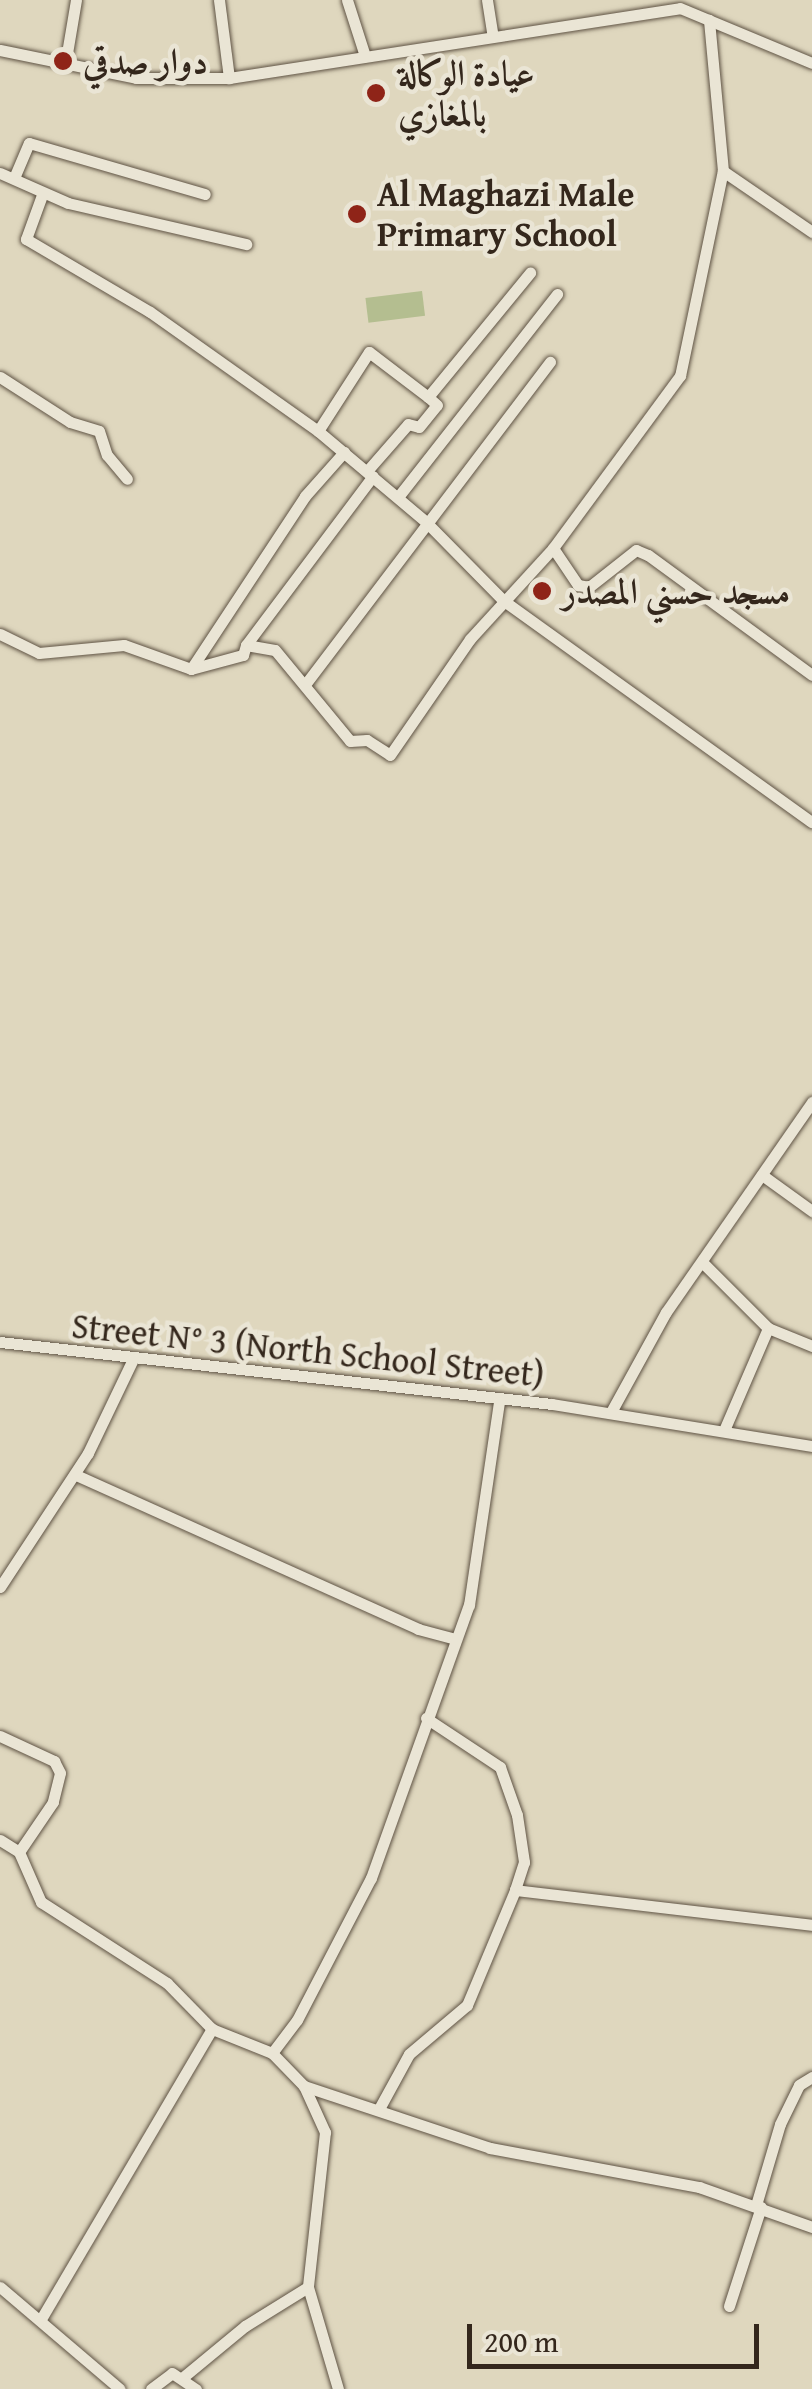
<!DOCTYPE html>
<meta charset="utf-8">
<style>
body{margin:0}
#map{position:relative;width:812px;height:2389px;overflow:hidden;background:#dfd7be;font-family:"Gentium Book Plus",Amiri,serif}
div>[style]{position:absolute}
.green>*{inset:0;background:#b4be90;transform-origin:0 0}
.roads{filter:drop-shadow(0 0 2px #5f5344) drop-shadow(0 0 2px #5f5344)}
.minor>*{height:11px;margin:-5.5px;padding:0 5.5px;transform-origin:5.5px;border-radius:5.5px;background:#eae5d5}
.dots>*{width:28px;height:28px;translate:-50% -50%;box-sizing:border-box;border:5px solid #eae5d5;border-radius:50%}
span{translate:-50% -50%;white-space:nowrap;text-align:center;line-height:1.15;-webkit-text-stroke:9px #eae5d5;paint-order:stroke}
.poi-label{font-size:35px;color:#34271c;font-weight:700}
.left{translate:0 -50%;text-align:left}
.street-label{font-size:35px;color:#34271c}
.scale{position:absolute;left:467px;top:2324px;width:292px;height:45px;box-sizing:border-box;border:5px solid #34271c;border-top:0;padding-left:12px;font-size:30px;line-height:35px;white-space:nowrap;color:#34271c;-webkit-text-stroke:8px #eae5d5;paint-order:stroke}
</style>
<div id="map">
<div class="green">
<div style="left:422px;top:291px;width:25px;height:57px;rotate:83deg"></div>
</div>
<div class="roads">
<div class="minor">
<div style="left:219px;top:0;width:79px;rotate:82.7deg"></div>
<div style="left:347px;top:0;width:59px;rotate:72.2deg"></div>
<div style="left:487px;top:0;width:33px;rotate:81deg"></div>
<div style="left:0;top:50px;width:139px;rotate:11.6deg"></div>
<div style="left:136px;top:78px;width:93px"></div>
<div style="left:229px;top:78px;width:456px;rotate:-8.8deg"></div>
<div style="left:680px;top:8px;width:143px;rotate:22.6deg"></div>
<div style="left:65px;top:65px;width:66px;rotate:-80.4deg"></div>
<div style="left:723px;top:171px;width:108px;rotate:34.4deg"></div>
<div style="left:0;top:173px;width:74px;rotate:23.8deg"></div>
<div style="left:68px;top:203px;width:183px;rotate:13deg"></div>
<div style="left:14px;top:178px;width:38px;rotate:-67deg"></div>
<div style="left:29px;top:143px;width:183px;rotate:16.2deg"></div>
<div style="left:42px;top:195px;width:47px;rotate:110deg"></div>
<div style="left:26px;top:239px;width:144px;rotate:30.5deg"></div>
<div style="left:150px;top:312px;width:206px;rotate:35.3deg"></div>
<div style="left:318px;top:431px;width:141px;rotate:40.1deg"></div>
<div style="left:426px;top:522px;width:111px;rotate:45.4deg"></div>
<div style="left:504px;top:601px;width:379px;rotate:35.7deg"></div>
<div style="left:0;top:377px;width:83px;rotate:32.7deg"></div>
<div style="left:70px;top:422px;width:30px;rotate:17deg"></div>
<div style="left:99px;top:431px;width:25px;rotate:72deg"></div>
<div style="left:107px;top:455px;width:31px;rotate:50deg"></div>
<div style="left:318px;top:431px;width:94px;rotate:-57.2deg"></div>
<div style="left:369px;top:352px;width:74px;rotate:37.3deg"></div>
<div style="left:367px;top:471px;width:62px;rotate:-48.9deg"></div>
<div style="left:408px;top:424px;width:11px;rotate:15deg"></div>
<div style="left:419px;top:427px;width:28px;rotate:-51deg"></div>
<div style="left:437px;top:405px;width:12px;rotate:-138deg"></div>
<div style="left:428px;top:397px;width:161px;rotate:-50.6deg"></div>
<div style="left:398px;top:497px;width:258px;rotate:-51.9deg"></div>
<div style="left:553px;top:548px;width:45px;rotate:56deg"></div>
<div style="left:578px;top:585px;width:11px;rotate:10deg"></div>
<div style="left:589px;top:587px;width:60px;rotate:-38.2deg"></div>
<div style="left:636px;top:550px;width:13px;rotate:23deg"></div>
<div style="left:648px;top:555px;width:203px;rotate:36.2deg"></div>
<div style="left:0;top:634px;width:43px;rotate:26deg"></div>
<div style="left:39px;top:653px;width:85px;rotate:-5.4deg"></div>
<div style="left:124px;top:645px;width:71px;rotate:19.7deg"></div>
<div style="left:191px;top:669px;width:54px;rotate:-15.1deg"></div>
<div style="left:243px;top:655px;width:10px;rotate:-73deg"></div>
<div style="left:246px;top:645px;width:29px;rotate:10deg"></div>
<div style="left:275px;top:650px;width:118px;rotate:50.5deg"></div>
<div style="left:350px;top:741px;width:17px;rotate:-3deg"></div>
<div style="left:367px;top:740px;width:27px;rotate:33deg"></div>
<div style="left:390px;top:755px;width:141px;rotate:-55.4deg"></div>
<div style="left:470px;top:639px;width:123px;rotate:-47.6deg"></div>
<div style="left:553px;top:548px;width:214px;rotate:-53.6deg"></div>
<div style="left:680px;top:376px;width:209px;rotate:-78.2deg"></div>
<div style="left:723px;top:171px;width:152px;rotate:-95.3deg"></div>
<div style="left:246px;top:645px;width:211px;rotate:-53.1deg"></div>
<div style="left:191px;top:669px;width:207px;rotate:-56.6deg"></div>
<div style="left:305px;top:496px;width:59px;rotate:-48.4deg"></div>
<div style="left:307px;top:682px;width:402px;rotate:-52.8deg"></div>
<div style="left:762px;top:1175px;width:62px;rotate:35.8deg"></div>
<div style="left:702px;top:1262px;width:93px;rotate:45deg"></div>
<div style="left:768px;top:1328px;width:48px;rotate:22.2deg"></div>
<div style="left:0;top:1342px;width:555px;rotate:6.41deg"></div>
<div style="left:552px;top:1404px;width:263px;rotate:9.2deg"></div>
<div style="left:611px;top:1412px;width:114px;rotate:-61.2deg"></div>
<div style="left:666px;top:1312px;width:256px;rotate:-55.2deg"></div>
<div style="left:725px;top:1428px;width:109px;rotate:-66.7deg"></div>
<div style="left:76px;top:1475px;width:375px;rotate:24.2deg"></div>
<div style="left:418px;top:1629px;width:35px;rotate:15deg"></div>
<div style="left:0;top:1587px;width:160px;rotate:-56.7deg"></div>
<div style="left:88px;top:1453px;width:104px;rotate:-64.4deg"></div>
<div style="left:426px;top:1718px;width:89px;rotate:33.5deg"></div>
<div style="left:500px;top:1767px;width:51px;rotate:70.5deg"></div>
<div style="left:517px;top:1815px;width:48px;rotate:81.5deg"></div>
<div style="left:524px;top:1862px;width:29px;rotate:108deg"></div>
<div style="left:0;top:1736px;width:60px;rotate:24.8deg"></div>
<div style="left:54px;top:1761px;width:13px;rotate:63deg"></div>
<div style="left:60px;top:1773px;width:30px;rotate:104deg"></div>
<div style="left:53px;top:1802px;width:60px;rotate:124.2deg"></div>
<div style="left:0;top:1840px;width:22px;rotate:32deg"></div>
<div style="left:19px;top:1852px;width:55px;rotate:66.3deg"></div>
<div style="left:41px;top:1902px;width:150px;rotate:32.7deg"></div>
<div style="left:167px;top:1983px;width:64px;rotate:45.6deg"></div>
<div style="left:212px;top:2029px;width:65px;rotate:21.8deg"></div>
<div style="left:272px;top:2053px;width:46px;rotate:45.9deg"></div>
<div style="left:304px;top:2086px;width:196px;rotate:18.4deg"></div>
<div style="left:490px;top:2148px;width:213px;rotate:10.6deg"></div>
<div style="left:699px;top:2187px;width:120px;rotate:19.5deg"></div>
<div style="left:272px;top:2053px;width:41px;rotate:-52.9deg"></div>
<div style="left:297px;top:2020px;width:160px;rotate:-62.5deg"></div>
<div style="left:371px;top:1878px;width:290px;rotate:-70.3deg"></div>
<div style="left:469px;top:1605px;width:205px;rotate:-81.6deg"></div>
<div style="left:304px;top:2086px;width:51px;rotate:65.5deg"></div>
<div style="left:325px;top:2132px;width:156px;rotate:96.3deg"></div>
<div style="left:308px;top:2287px;width:106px;rotate:73.6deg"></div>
<div style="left:380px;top:2107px;width:60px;rotate:-61.3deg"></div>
<div style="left:409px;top:2054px;width:76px;rotate:-40.2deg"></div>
<div style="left:467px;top:2005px;width:125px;rotate:-67.3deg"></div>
<div style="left:515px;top:1890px;width:299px;rotate:6.7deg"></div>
<div style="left:756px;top:2205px;width:84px;rotate:-73.5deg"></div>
<div style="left:780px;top:2124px;width:43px;rotate:-64deg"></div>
<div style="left:799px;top:2085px;width:15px;rotate:-32deg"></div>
<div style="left:0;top:2287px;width:157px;rotate:40.4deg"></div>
<div style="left:729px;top:2306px;width:104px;rotate:-72.1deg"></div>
<div style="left:41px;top:2319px;width:337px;rotate:-59.5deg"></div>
<div style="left:182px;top:2378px;width:82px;rotate:-39.5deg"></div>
<div style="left:245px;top:2326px;width:74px;rotate:-31.8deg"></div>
<div style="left:151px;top:2389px;width:26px;rotate:-37deg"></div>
<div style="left:172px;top:2373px;width:29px;rotate:34deg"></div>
</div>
</div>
<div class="dots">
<div style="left:63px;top:61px;background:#8f2418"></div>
<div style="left:376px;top:93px;background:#8f2418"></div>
<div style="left:357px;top:214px;background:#8f2418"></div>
<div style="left:542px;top:591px;background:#8f2418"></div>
</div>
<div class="poi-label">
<span class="left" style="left:83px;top:61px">دوار صدقي</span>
<span class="left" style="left:398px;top:93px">عيادة الوكالة<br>بالمغازي</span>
<span class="left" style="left:377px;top:214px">Al Maghazi Male<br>Primary School</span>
<span class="left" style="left:562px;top:591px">مسجد حسني المصدر</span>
</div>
<div class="street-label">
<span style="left:308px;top:1350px;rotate:6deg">Street N° 3 (North School Street)</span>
</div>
<div class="scale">200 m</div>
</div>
